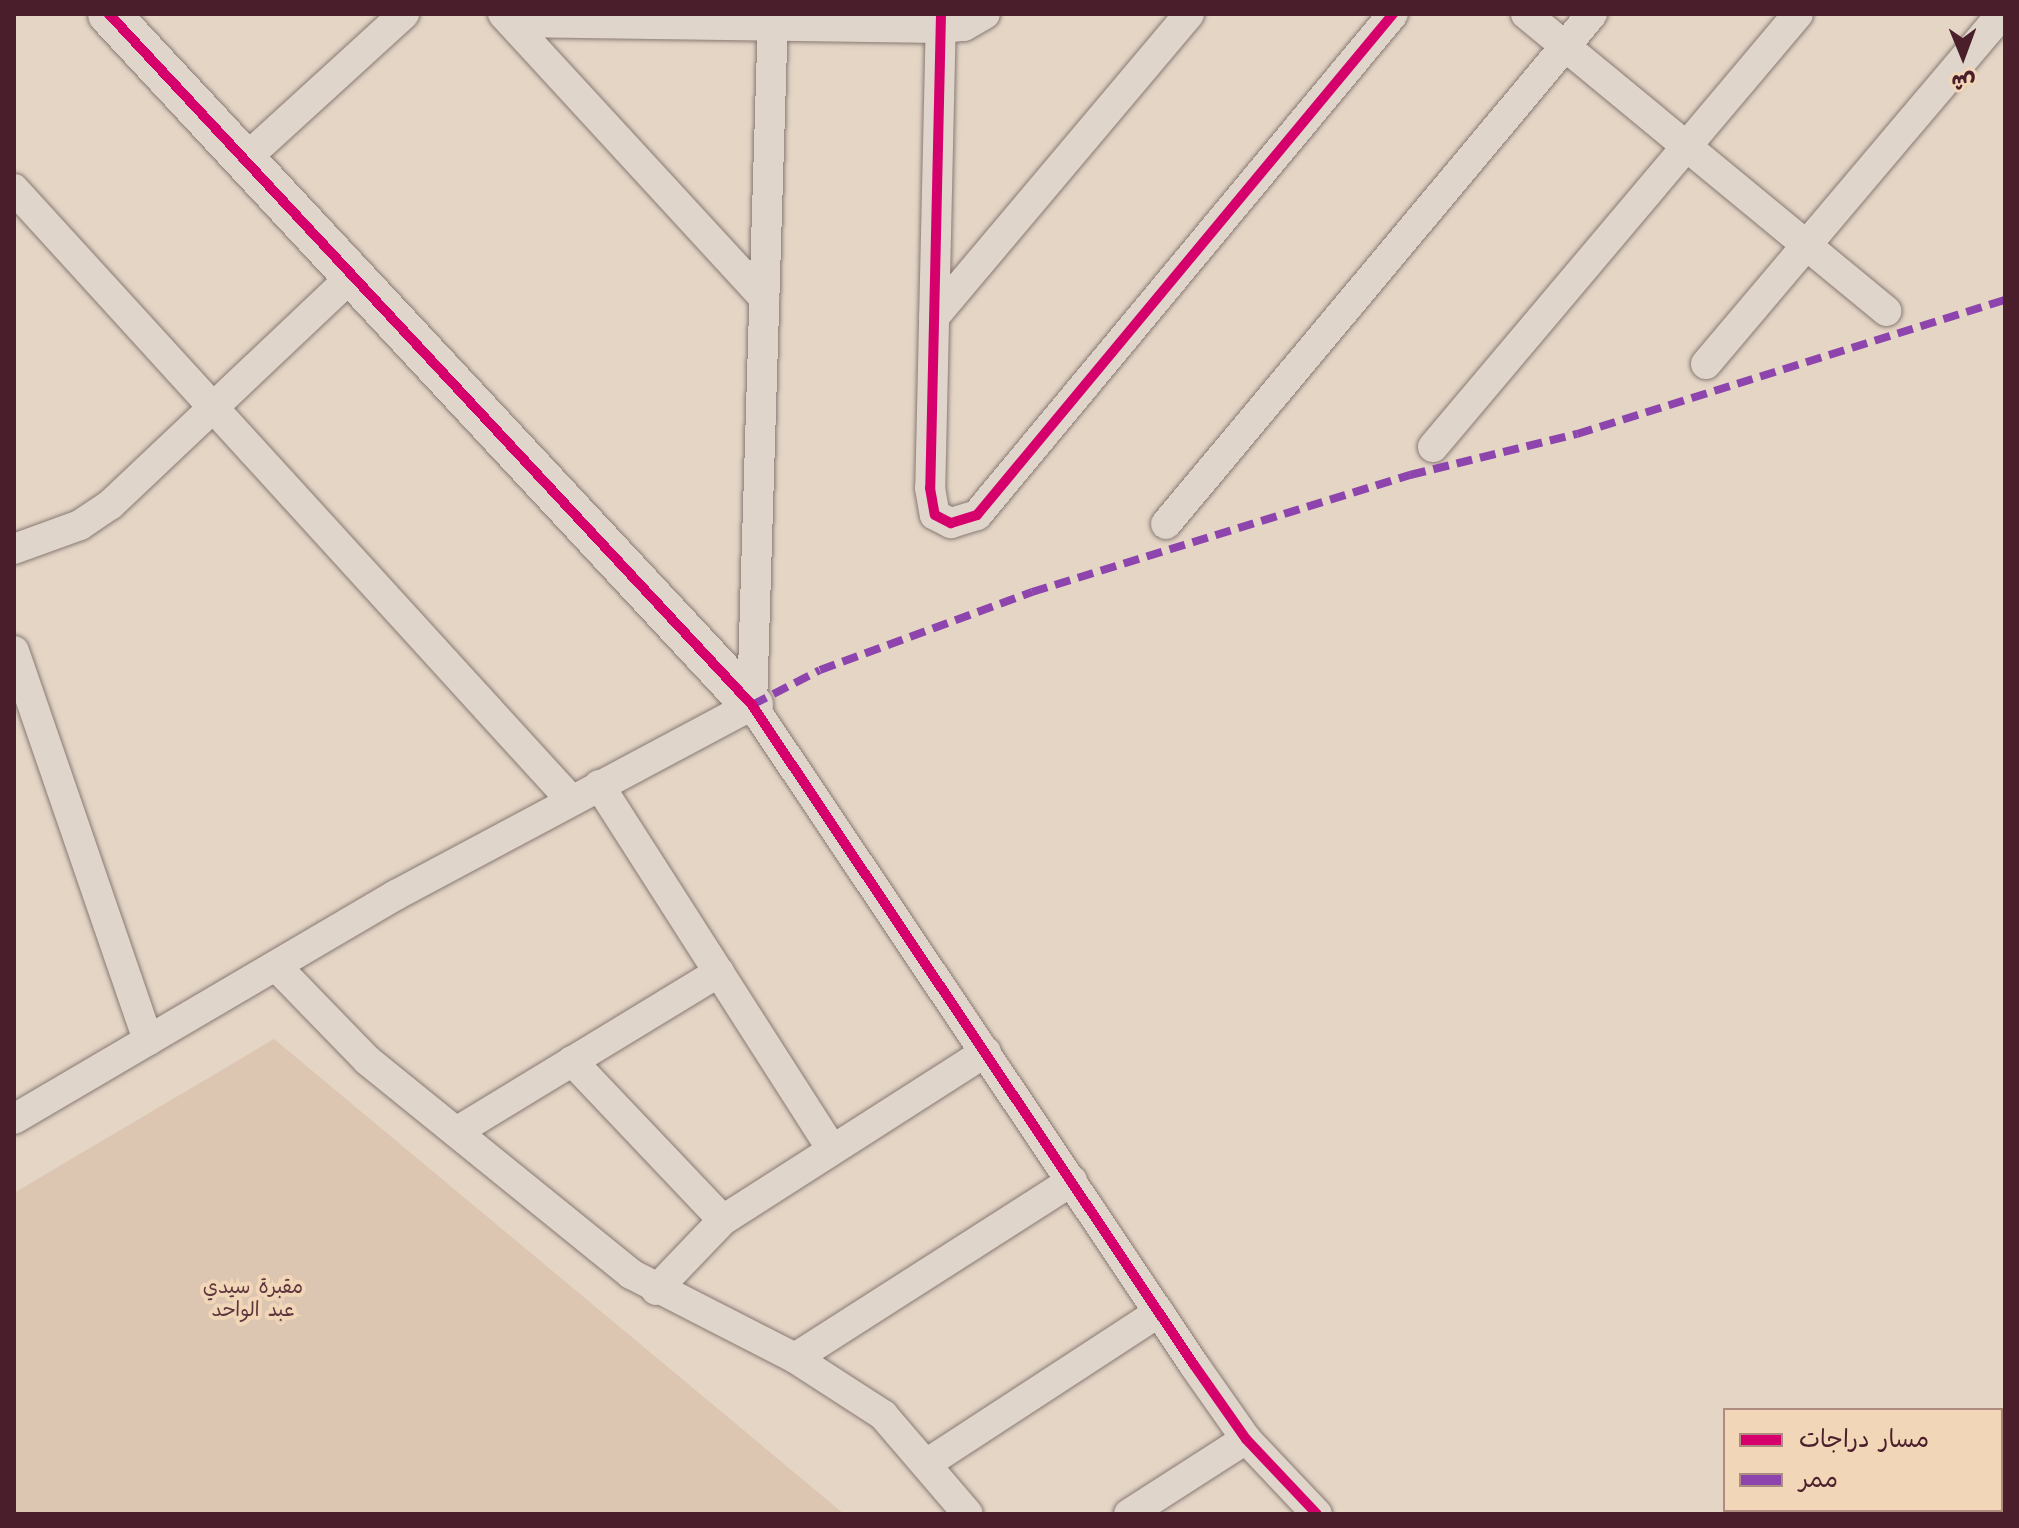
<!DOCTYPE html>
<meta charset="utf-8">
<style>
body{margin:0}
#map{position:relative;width:2019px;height:1528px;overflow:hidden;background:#e4d5c5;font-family:Kalam,"Playpen Sans Arabic",sans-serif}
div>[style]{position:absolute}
.green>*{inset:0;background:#dcc5b1}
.roads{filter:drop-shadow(0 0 2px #887974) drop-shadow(0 0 2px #887974)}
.street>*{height:30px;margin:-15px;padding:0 15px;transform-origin:15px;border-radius:15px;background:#dfd5ca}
.secondary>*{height:42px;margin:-21px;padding:0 21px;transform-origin:21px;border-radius:21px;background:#dfd5ca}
.quiet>*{height:8px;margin-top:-4px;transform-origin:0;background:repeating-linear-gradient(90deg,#8e44ad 0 16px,transparent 0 24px)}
.cycleway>*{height:10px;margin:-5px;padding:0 5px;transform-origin:5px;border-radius:5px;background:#d6006c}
span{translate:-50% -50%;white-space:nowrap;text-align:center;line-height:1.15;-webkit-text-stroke:8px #f1d6b8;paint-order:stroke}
.park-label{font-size:20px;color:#5f363d}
.frame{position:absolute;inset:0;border:16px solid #4a1f2b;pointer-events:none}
.legend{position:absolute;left:1723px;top:1408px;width:280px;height:104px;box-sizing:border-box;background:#f1d6b8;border:2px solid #ae8d80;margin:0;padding:10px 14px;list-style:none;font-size:24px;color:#4a1f2b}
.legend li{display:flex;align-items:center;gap:16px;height:40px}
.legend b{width:40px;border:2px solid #ae8d80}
.north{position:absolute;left:1923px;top:16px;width:80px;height:80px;-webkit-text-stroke:6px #f1d6b8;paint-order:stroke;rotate:179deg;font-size:22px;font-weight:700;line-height:32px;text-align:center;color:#4a1f2b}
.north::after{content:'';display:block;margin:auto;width:28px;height:36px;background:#4a1f2b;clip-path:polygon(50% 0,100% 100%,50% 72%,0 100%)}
</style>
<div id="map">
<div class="green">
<div style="clip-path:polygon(274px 1039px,844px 1514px,845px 1514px,14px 1514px,14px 1193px)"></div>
</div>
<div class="roads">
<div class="street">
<div style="left:503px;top:14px;width:386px;rotate:47.4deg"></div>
<div style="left:773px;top:14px;width:691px;rotate:91.74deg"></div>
<div style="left:752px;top:705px;width:794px;rotate:56.19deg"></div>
<div style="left:1194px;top:1365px;width:90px;rotate:54.9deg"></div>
<div style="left:1246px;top:1439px;width:103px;rotate:46.6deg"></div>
<div style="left:941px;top:14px;width:474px;rotate:91.3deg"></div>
<div style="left:930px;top:488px;width:27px;rotate:80deg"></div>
<div style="left:935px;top:515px;width:18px;rotate:27deg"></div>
<div style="left:951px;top:523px;width:27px;rotate:-17deg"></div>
<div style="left:977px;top:515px;width:651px;rotate:-50.3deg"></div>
<div style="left:1526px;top:14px;width:467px;rotate:39.5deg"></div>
<div style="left:511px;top:22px;width:429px;rotate:0.8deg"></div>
<div style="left:940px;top:28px;width:24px;rotate:-5deg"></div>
<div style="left:964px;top:26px;width:24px;rotate:-30deg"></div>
<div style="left:244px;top:160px;width:217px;rotate:-42.4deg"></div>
<div style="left:14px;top:189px;width:825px;rotate:47.65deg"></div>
<div style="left:934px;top:317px;width:396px;rotate:-49.9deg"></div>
<div style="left:1706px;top:364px;width:454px;rotate:-49.8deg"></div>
<div style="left:1433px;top:447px;width:566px;rotate:-49.87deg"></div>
<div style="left:1166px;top:524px;width:665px;rotate:-50.13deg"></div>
<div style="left:14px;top:549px;width:70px;rotate:-20deg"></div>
<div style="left:80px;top:525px;width:36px;rotate:-34deg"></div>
<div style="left:110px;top:505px;width:333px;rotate:-43.4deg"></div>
<div style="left:14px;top:651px;width:412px;rotate:71deg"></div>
<div style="left:599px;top:785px;width:432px;rotate:57.4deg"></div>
<div style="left:277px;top:967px;width:129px;rotate:45.9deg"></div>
<div style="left:367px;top:1060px;width:340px;rotate:39deg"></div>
<div style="left:631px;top:1274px;width:184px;rotate:27.1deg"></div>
<div style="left:795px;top:1358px;width:105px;rotate:32.9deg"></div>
<div style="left:883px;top:1415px;width:130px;rotate:49.4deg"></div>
<div style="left:572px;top:1061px;width:219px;rotate:46.5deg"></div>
<div style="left:14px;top:1119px;width:443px;rotate:-30.4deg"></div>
<div style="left:396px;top:895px;width:404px;rotate:-28.1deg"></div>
<div style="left:456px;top:1132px;width:308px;rotate:-31.3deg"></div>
<div style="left:656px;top:1290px;width:97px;rotate:-46.3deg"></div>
<div style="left:723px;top:1220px;width:312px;rotate:-32.6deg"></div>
<div style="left:795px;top:1358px;width:329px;rotate:-32.6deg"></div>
<div style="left:926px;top:1464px;width:278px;rotate:-33.1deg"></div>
<div style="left:1129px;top:1514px;width:139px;rotate:-32.7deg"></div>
</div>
<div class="secondary">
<div style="left:109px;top:14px;width:944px;rotate:47.06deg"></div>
</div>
</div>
<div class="quiet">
<div style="left:752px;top:705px;width:76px;rotate:-27.2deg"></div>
<div style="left:820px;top:670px;width:226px;rotate:-20.2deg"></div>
<div style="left:1032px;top:592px;width:396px;rotate:-17.2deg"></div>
<div style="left:1410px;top:475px;width:172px;rotate:-13.8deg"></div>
<div style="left:1577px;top:434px;width:448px;rotate:-17.4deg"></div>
</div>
<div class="cycleway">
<div style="left:109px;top:14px;width:944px;rotate:47.06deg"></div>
<div style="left:752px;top:705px;width:794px;rotate:56.19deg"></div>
<div style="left:1194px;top:1365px;width:90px;rotate:54.9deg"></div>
<div style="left:1246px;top:1439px;width:103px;rotate:46.6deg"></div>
<div style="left:941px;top:14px;width:474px;rotate:91.3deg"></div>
<div style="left:930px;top:488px;width:27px;rotate:80deg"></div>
<div style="left:935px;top:515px;width:18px;rotate:27deg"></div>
<div style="left:951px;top:523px;width:27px;rotate:-17deg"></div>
<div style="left:977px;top:515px;width:651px;rotate:-50.3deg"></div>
</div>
<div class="park-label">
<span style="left:253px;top:1300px">مقبرة سيدي<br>عبد الواحد</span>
</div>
<div class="frame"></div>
<ul class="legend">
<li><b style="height:10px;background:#d6006c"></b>مسار دراجات</li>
<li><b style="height:10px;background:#8e44ad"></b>ممر</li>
</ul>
<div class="north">ش</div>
</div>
